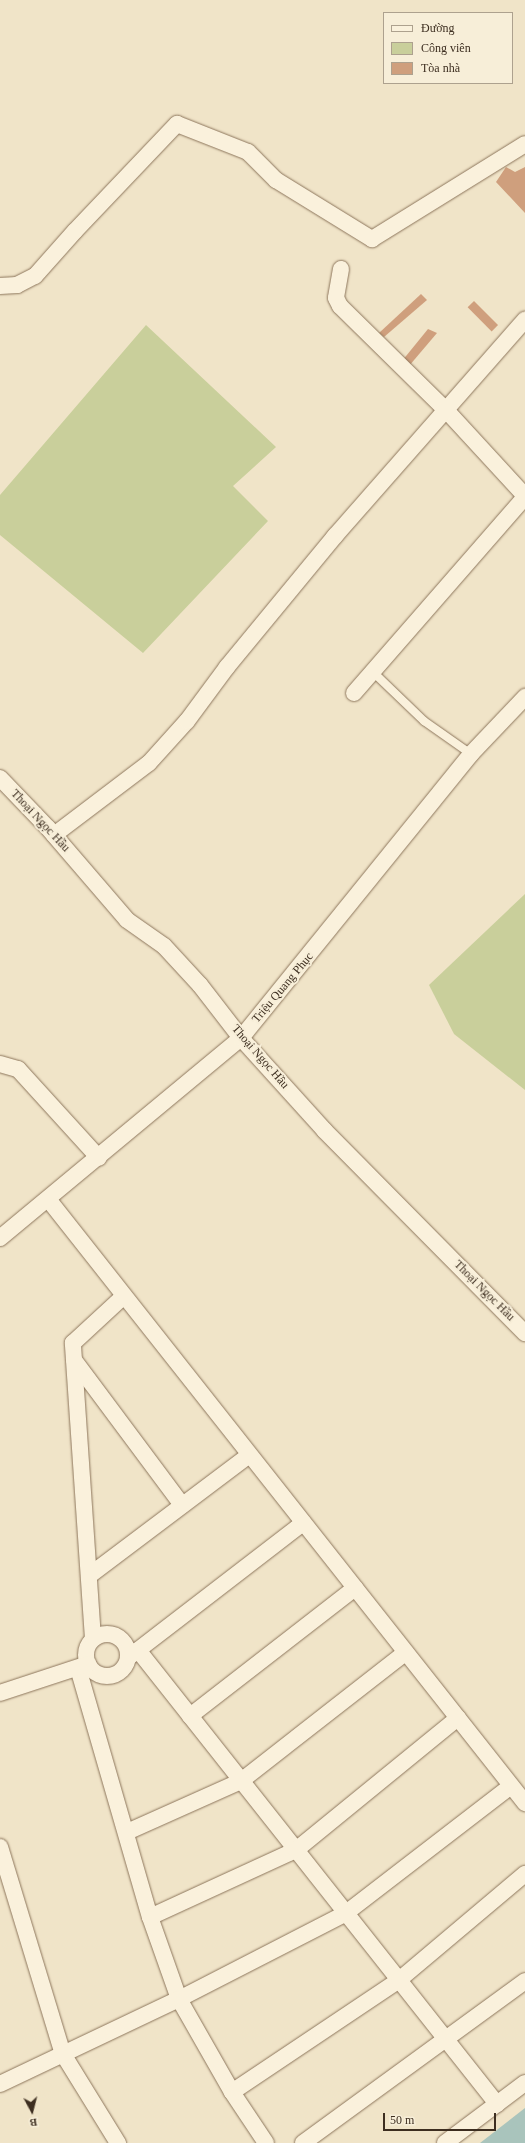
<!DOCTYPE html>
<meta charset="utf-8">
<style>
body{margin:0}
#map{position:relative;width:525px;height:2143px;overflow:hidden;background:#f0e4c8;font-family:Georgia,serif}
div>[style]{position:absolute}
.green>*{inset:0;background:#c9cf9b}
.water>*{inset:0;background:#a9c4bc}
.building>*{inset:0;background:#cf9f7d;transform-origin:0 0}
.roads{filter:drop-shadow(0 0 1px #8d765c) drop-shadow(0 0 1px #8d765c)}
.lane>*{height:8px;margin:-4px;padding:0 4px;transform-origin:4px;border-radius:4px;background:#faf1dc}
.street>*{height:16px;margin:-8px;padding:0 8px;transform-origin:8px;border-radius:8px;background:#faf1dc}
.street>.ring{margin:-8px;padding:0;box-sizing:content-box;background:none;border:16px solid #faf1dc;border-radius:50%}
span{translate:-50% -50%;white-space:nowrap;text-align:center;line-height:1.15;-webkit-text-stroke:4px #f7eed8;paint-order:stroke}
.street-label{font-size:12px;color:#3d2e20}
.legend{position:absolute;left:383px;top:12px;width:130px;height:72px;box-sizing:border-box;background:#f7eed8;border:1px solid #ada18e;margin:0;padding:5px 7px;list-style:none;font-size:12px;color:#3d2e20}
.legend li{display:flex;align-items:center;gap:8px;height:20px}
.legend b{width:20px;border:1px solid #ada18e}
.north{position:absolute;left:12px;top:2091px;width:40px;height:40px;-webkit-text-stroke:3px #f7eed8;paint-order:stroke;rotate:173deg;font-size:11px;font-weight:700;line-height:16px;text-align:center;color:#3d2e20}
.north::after{content:'';display:block;margin:auto;width:14px;height:18px;background:#3d2e20;clip-path:polygon(50% 0,100% 100%,50% 72%,0 100%)}
.scale{position:absolute;left:383px;top:2113px;width:113px;height:18px;box-sizing:border-box;border:2px solid #3d2e20;border-top:0;padding-left:5px;font-size:12px;line-height:14px;white-space:nowrap;color:#3d2e20;-webkit-text-stroke:3px #f7eed8;paint-order:stroke}
</style>
<div id="map">
<div class="green">
<div style="clip-path:polygon(146px 325px,276px 447px,233px 486px,268px 521px,143px 653px,0 535px,0 495px)"></div>
<div style="clip-path:polygon(525px 894px,525px 1090px,454px 1034px,429px 985px)"></div>
</div>
<div class="water">
<div style="clip-path:polygon(525px 2108px,525px 2143px,480px 2143px)"></div>
</div>
<div class="building">
<div style="clip-path:polygon(506px 167px,515px 172px,525px 167px,525px 213px,496px 182px)"></div>
<div style="clip-path:polygon(421px 294px,427px 300px,384px 337px,379px 333px)"></div>
<div style="left:474px;top:301px;width:34px;height:9px;rotate:45deg"></div>
<div style="clip-path:polygon(428px 329px,437px 333px,409px 366px,402px 361px)"></div>
</div>
<div class="roads">
<div class="lane">
<div style="left:373px;top:672px;width:71px;rotate:43.9deg"></div>
<div style="left:424px;top:721px;width:57px;rotate:35.1deg"></div>
</div>
<div class="street">
<div style="left:341px;top:269px;width:29px;rotate:100deg"></div>
<div style="left:336px;top:298px;width:9px;rotate:63deg"></div>
<div style="left:340px;top:306px;width:148px;rotate:44.5deg"></div>
<div style="left:446px;top:410px;width:117px;rotate:47.4deg"></div>
<div style="left:0;top:286px;width:17px;rotate:-3deg"></div>
<div style="left:17px;top:285px;width:20px;rotate:-27deg"></div>
<div style="left:35px;top:276px;width:60px;rotate:-48.4deg"></div>
<div style="left:75px;top:231px;width:148px;rotate:-46.4deg"></div>
<div style="left:177px;top:124px;width:76px;rotate:21.5deg"></div>
<div style="left:248px;top:152px;width:40px;rotate:45deg"></div>
<div style="left:276px;top:180px;width:113px;rotate:31.6deg"></div>
<div style="left:372px;top:239px;width:180px;rotate:-31.8deg"></div>
<div style="left:354px;top:693px;width:260px;rotate:-48.9deg"></div>
<div style="left:0;top:778px;width:69px;rotate:46.2deg"></div>
<div style="left:48px;top:828px;width:121px;rotate:49.3deg"></div>
<div style="left:127px;top:920px;width:45px;rotate:35.1deg"></div>
<div style="left:164px;top:946px;width:53px;rotate:47.3deg"></div>
<div style="left:200px;top:985px;width:67px;rotate:52.3deg"></div>
<div style="left:241px;top:1038px;width:124px;rotate:47.9deg"></div>
<div style="left:324px;top:1130px;width:286px;rotate:45.3deg"></div>
<div style="left:54px;top:835px;width:119px;rotate:-37.2deg"></div>
<div style="left:149px;top:763px;width:57px;rotate:-47.9deg"></div>
<div style="left:187px;top:721px;width:67px;rotate:-53.5deg"></div>
<div style="left:227px;top:667px;width:170px;rotate:-50.5deg"></div>
<div style="left:335px;top:536px;width:288px;rotate:-48.7deg"></div>
<div style="left:0;top:1064px;width:19px;rotate:16deg"></div>
<div style="left:18px;top:1069px;width:120px;rotate:47.7deg"></div>
<div style="left:48px;top:1199px;width:770px;rotate:51.7deg"></div>
<div style="left:0;top:1238px;width:313px;rotate:-39.7deg"></div>
<div style="left:241px;top:1038px;width:365px;rotate:-51deg"></div>
<div style="left:471px;top:754px;width:79px;rotate:-46.5deg"></div>
<div style="left:74px;top:1360px;width:181px;rotate:53.3deg"></div>
<div style="left:90px;top:1575px;width:198px;rotate:-37deg"></div>
<div class="ring" style="left:86px;top:1634px;width:26px;height:26px"></div>
<div style="left:93px;top:1639px;width:297px;rotate:-93.9deg"></div>
<div style="left:73px;top:1343px;width:69px;rotate:-42.7deg"></div>
<div style="left:138px;top:1650px;width:579px;rotate:51.66deg"></div>
<div style="left:129px;top:1657px;width:220px;rotate:-37.6deg"></div>
<div style="left:78px;top:1668px;width:259px;rotate:73.9deg"></div>
<div style="left:150px;top:1917px;width:87px;rotate:70.5deg"></div>
<div style="left:179px;top:1999px;width:107px;rotate:60.3deg"></div>
<div style="left:232px;top:2092px;width:61px;rotate:56.3deg"></div>
<div style="left:0;top:1693px;width:93px;rotate:-18.2deg"></div>
<div style="left:190px;top:1716px;width:209px;rotate:-37.8deg"></div>
<div style="left:127px;top:1832px;width:125px;rotate:-24.1deg"></div>
<div style="left:241px;top:1781px;width:209px;rotate:-38deg"></div>
<div style="left:0;top:1847px;width:216px;rotate:73.1deg"></div>
<div style="left:63px;top:2054px;width:105px;rotate:58.3deg"></div>
<div style="left:150px;top:1917px;width:161px;rotate:-24.7deg"></div>
<div style="left:296px;top:1850px;width:209px;rotate:-39.2deg"></div>
<div style="left:0;top:2084px;width:198px;rotate:-25.4deg"></div>
<div style="left:179px;top:1999px;width:188px;rotate:-27.2deg"></div>
<div style="left:346px;top:1913px;width:208px;rotate:-37.6deg"></div>
<div style="left:232px;top:2092px;width:201px;rotate:-33.8deg"></div>
<div style="left:399px;top:1980px;width:165px;rotate:-40.1deg"></div>
<div style="left:303px;top:2143px;width:275px;rotate:-36.1deg"></div>
<div style="left:445px;top:2143px;width:100px;rotate:-36.9deg"></div>
</div>
</div>
<div class="street-label">
<span style="left:40px;top:821px;rotate:47deg">Thoại Ngọc Hầu</span>
<span style="left:283px;top:988px;rotate:-50deg">Triệu Quang Phục</span>
<span style="left:260px;top:1057px;rotate:49deg">Thoại Ngọc Hầu</span>
<span style="left:484px;top:1291px;rotate:45deg">Thoại Ngọc Hầu</span>
</div>
<ul class="legend">
<li><b style="height:5px;background:#faf1dc"></b>Đường</li>
<li><b style="height:11px;background:#c9cf9b"></b>Công viên</li>
<li><b style="height:11px;background:#cf9f7d"></b>Tòa nhà</li>
</ul>
<div class="north">B</div>
<div class="scale">50 m</div>
</div>
